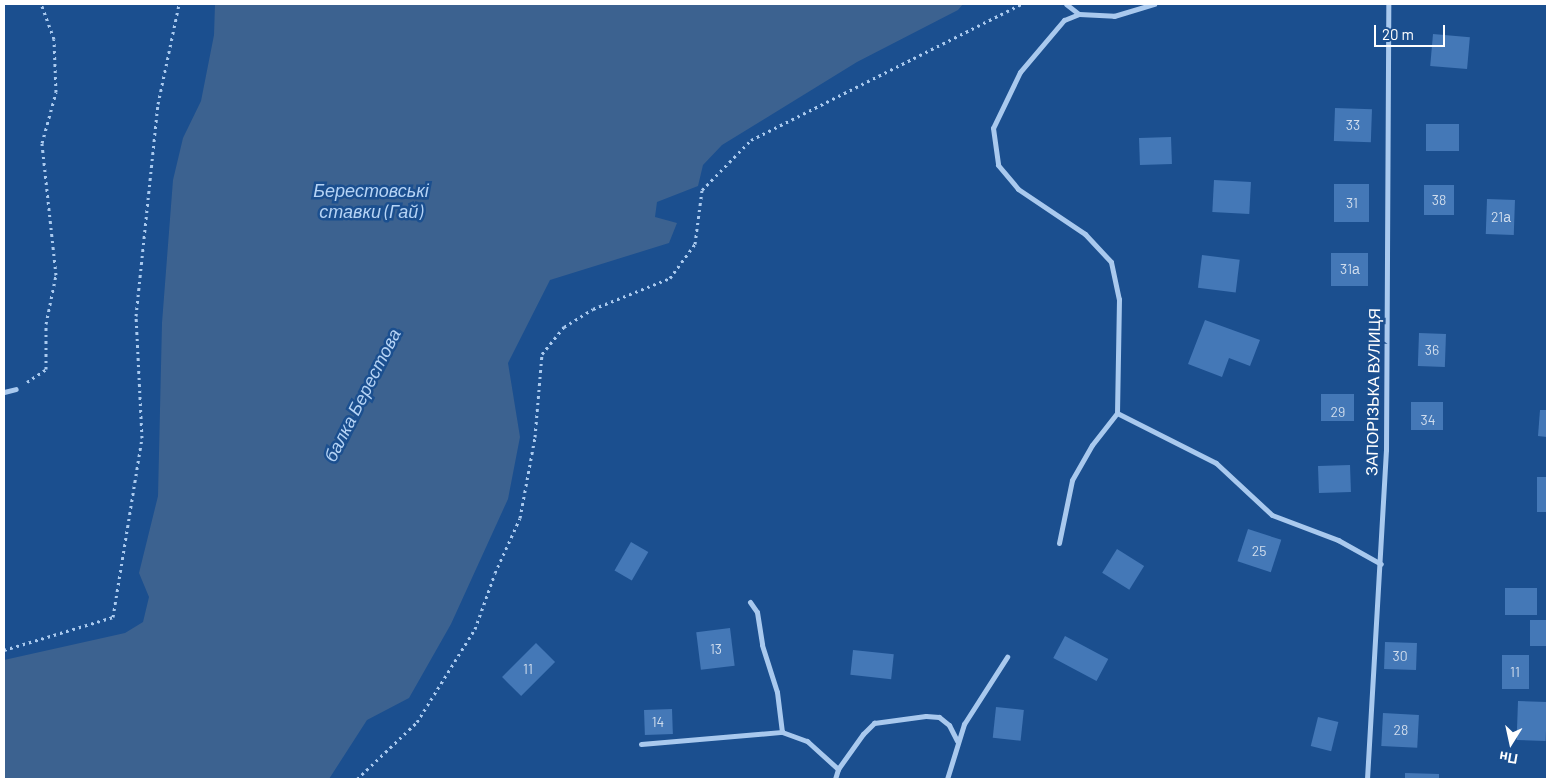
<!DOCTYPE html>
<meta charset="utf-8">
<style>
body{margin:0}
#map{position:relative;width:1551px;height:783px;overflow:hidden;background:#1b4f8f;font-family:Barlow,sans-serif}
div>[style]{position:absolute}
.water>*{inset:0;background:#3c6290}
.building>*{inset:0;background:#4478b7;transform-origin:0 0}
.path>*{height:3px;margin-top:-1.5px;transform-origin:0;background:repeating-linear-gradient(90deg,#a9c9ee 0 2.5px,transparent 0 6.5px)}
.street>*{height:5px;margin:-2.5px;padding:0 2.5px;transform-origin:2.5px;border-radius:2.5px;background:#a9c9ee}
span{translate:-50% -50%;white-space:nowrap;text-align:center;line-height:1.15;-webkit-text-stroke:5px #1b4f8f;paint-order:stroke}
.number-label{font-size:14px;color:#d0dded}
.number-label span{-webkit-text-stroke-width:0}
.street-label{font-size:16px;color:#fff}
.water-label{font-size:18px;color:#b5d3f5;font-style:italic}
.frame{position:absolute;inset:0;border:5px solid #fff;pointer-events:none}
.north{position:absolute;left:1486px;top:718px;width:50px;height:50px;-webkit-text-stroke:4px #1b4f8f;paint-order:stroke;rotate:190deg;font-size:14px;font-weight:700;line-height:20px;text-align:center;color:#fff}
.north::after{content:'';display:block;margin:auto;width:18px;height:22px;background:#fff;clip-path:polygon(50% 0,100% 100%,50% 72%,0 100%)}
.scale{position:absolute;left:1374px;top:25px;width:71px;height:22px;box-sizing:border-box;border:2px solid #fff;border-top:0;padding-left:6px;font-size:15px;line-height:18px;white-space:nowrap;color:#fff;-webkit-text-stroke:4px #1b4f8f;paint-order:stroke}
</style>
<div id="map">
<div class="water">
<div style="clip-path:polygon(215px 4px,963px 4px,958px 10px,857px 62px,722px 145px,703px 165px,698px 186px,657px 202px,655px 217px,677px 223px,669px 243px,550px 280px,508px 363px,520px 437px,508px 499px,451px 624px,409px 698px,367px 720px,329px 779px,4px 779px,4px 660px,125px 633px,143px 622px,149px 597px,139px 573px,158px 496px,162px 323px,173px 180px,183px 138px,201px 101px,214px 35px)"></div>
</div>
<div class="building">
<div style="left:1433px;top:34px;width:37px;height:32px;rotate:5deg"></div>
<div style="left:1335px;top:108px;width:37px;height:33px;rotate:2deg"></div>
<div style="left:1426px;top:124px;width:33px;height:27px"></div>
<div style="left:1171px;top:137px;width:27px;height:32px;rotate:88deg"></div>
<div style="left:1214px;top:180px;width:37px;height:32px;rotate:3deg"></div>
<div style="left:1334px;top:184px;width:35px;height:38px"></div>
<div style="left:1454px;top:185px;width:30px;height:30px;rotate:90deg"></div>
<div style="left:1487px;top:199px;width:28px;height:35px;rotate:2deg"></div>
<div style="left:1331px;top:253px;width:37px;height:33px"></div>
<div style="left:1202px;top:255px;width:38px;height:33px;rotate:7deg"></div>
<div style="clip-path:polygon(1205px 320px,1260px 340px,1250px 366px,1229px 358px,1222px 377px,1188px 364px)"></div>
<div style="left:1419px;top:333px;width:27px;height:33px;rotate:2deg"></div>
<div style="left:1321px;top:394px;width:33px;height:27px"></div>
<div style="left:1411px;top:402px;width:32px;height:28px"></div>
<div style="clip-path:polygon(1540px 410px,1547px 410px,1547px 437px,1538px 436px)"></div>
<div style="left:1350px;top:465px;width:27px;height:32px;rotate:88deg"></div>
<div style="left:1537px;top:477px;width:10px;height:35px"></div>
<div style="left:1248px;top:529px;width:35px;height:34px;rotate:18deg"></div>
<div style="left:631px;top:542px;width:20px;height:33px;rotate:30deg"></div>
<div style="left:1117px;top:549px;width:32px;height:28px;rotate:32deg"></div>
<div style="left:1505px;top:588px;width:32px;height:27px"></div>
<div style="left:1530px;top:620px;width:17px;height:26px"></div>
<div style="left:730px;top:628px;width:38px;height:34px;rotate:83deg"></div>
<div style="left:1065px;top:636px;width:49px;height:25px;rotate:28deg"></div>
<div style="left:1385px;top:642px;width:32px;height:27px;rotate:2deg"></div>
<div style="left:536px;top:643px;width:27px;height:48px;rotate:45deg"></div>
<div style="left:853px;top:650px;width:41px;height:25px;rotate:6deg"></div>
<div style="left:1502px;top:655px;width:27px;height:34px"></div>
<div style="left:1518px;top:701px;width:29px;height:39px;rotate:2deg"></div>
<div style="left:996px;top:707px;width:28px;height:31px;rotate:6deg"></div>
<div style="left:672px;top:709px;width:25px;height:28px;rotate:88deg"></div>
<div style="left:1383px;top:713px;width:36px;height:33px;rotate:3deg"></div>
<div style="left:1318px;top:717px;width:21px;height:30px;rotate:14deg"></div>
<div style="clip-path:polygon(1405px 773px,1439px 774px,1439px 779px,1405px 779px)"></div>
</div>
<div class="path">
<div style="left:27px;top:382px;width:23px;rotate:-34deg"></div>
<div style="left:46px;top:369px;width:45px;rotate:-90deg"></div>
<div style="left:46px;top:324px;width:50px;rotate:-78.5deg"></div>
<div style="left:56px;top:275px;width:133px;rotate:-96.1deg"></div>
<div style="left:42px;top:143px;width:53px;rotate:-74.6deg"></div>
<div style="left:56px;top:92px;width:53px;rotate:-92.2deg"></div>
<div style="left:54px;top:39px;width:37px;rotate:-110deg"></div>
<div style="left:4px;top:650px;width:114px;rotate:-16.8deg"></div>
<div style="left:113px;top:617px;width:181px;rotate:-80.8deg"></div>
<div style="left:142px;top:438px;width:122px;rotate:-92.8deg"></div>
<div style="left:136px;top:316px;width:213px;rotate:-84.1deg"></div>
<div style="left:158px;top:104px;width:102px;rotate:-78.1deg"></div>
<div style="left:357px;top:779px;width:83px;rotate:-43.5deg"></div>
<div style="left:417px;top:722px;width:110px;rotate:-58.1deg"></div>
<div style="left:475px;top:629px;width:59px;rotate:-70.3deg"></div>
<div style="left:495px;top:573px;width:60px;rotate:-65.6deg"></div>
<div style="left:520px;top:518px;width:82px;rotate:-79.5deg"></div>
<div style="left:535px;top:437px;width:83px;rotate:-85.2deg"></div>
<div style="left:542px;top:354px;width:35px;rotate:-51deg"></div>
<div style="left:564px;top:327px;width:34px;rotate:-32deg"></div>
<div style="left:593px;top:309px;width:83px;rotate:-21.9deg"></div>
<div style="left:670px;top:278px;width:42px;rotate:-53.7deg"></div>
<div style="left:695px;top:244px;width:54px;rotate:-82.6deg"></div>
<div style="left:702px;top:190px;width:70px;rotate:-45.6deg"></div>
<div style="left:751px;top:140px;width:302px;rotate:-26.7deg"></div>
</div>
<div class="street">
<div style="left:1066px;top:4px;width:16px;rotate:38deg"></div>
<div style="left:1079px;top:14px;width:35px;rotate:3deg"></div>
<div style="left:1114px;top:16px;width:42px;rotate:-16.7deg"></div>
<div style="left:1079px;top:14px;width:16px;rotate:158deg"></div>
<div style="left:1064px;top:20px;width:68px;rotate:130.2deg"></div>
<div style="left:1020px;top:72px;width:62px;rotate:115.7deg"></div>
<div style="left:993px;top:128px;width:37px;rotate:82deg"></div>
<div style="left:998px;top:165px;width:31px;rotate:50deg"></div>
<div style="left:1018px;top:189px;width:81px;rotate:33.9deg"></div>
<div style="left:1085px;top:234px;width:38px;rotate:47deg"></div>
<div style="left:1111px;top:262px;width:38px;rotate:78deg"></div>
<div style="left:1119px;top:299px;width:114px;rotate:91deg"></div>
<div style="left:4px;top:392px;width:12px;rotate:-14deg"></div>
<div style="left:1059px;top:543px;width:64px;rotate:-78.3deg"></div>
<div style="left:1072px;top:480px;width:40px;rotate:-60.3deg"></div>
<div style="left:1092px;top:445px;width:41px;rotate:-52deg"></div>
<div style="left:1117px;top:413px;width:111px;rotate:26.8deg"></div>
<div style="left:1216px;top:463px;width:76px;rotate:42.9deg"></div>
<div style="left:1272px;top:515px;width:71px;rotate:20.7deg"></div>
<div style="left:1338px;top:540px;width:49px;rotate:29.2deg"></div>
<div style="left:750px;top:602px;width:12px;rotate:55deg"></div>
<div style="left:757px;top:612px;width:33px;rotate:81deg"></div>
<div style="left:762px;top:645px;width:49px;rotate:72.3deg"></div>
<div style="left:777px;top:692px;width:40px;rotate:82.9deg"></div>
<div style="left:641px;top:744px;width:142px;rotate:-4.9deg"></div>
<div style="left:782px;top:732px;width:27px;rotate:20deg"></div>
<div style="left:807px;top:741px;width:42px;rotate:42.1deg"></div>
<div style="left:838px;top:769px;width:43px;rotate:-54.5deg"></div>
<div style="left:863px;top:734px;width:16px;rotate:-45deg"></div>
<div style="left:874px;top:723px;width:52px;rotate:-7.7deg"></div>
<div style="left:926px;top:716px;width:13px;rotate:4deg"></div>
<div style="left:939px;top:717px;width:13px;rotate:39deg"></div>
<div style="left:949px;top:725px;width:18px;rotate:63deg"></div>
<div style="left:835px;top:779px;width:10px;rotate:-73deg"></div>
<div style="left:947px;top:779px;width:58px;rotate:-72.8deg"></div>
<div style="left:964px;top:724px;width:80px;rotate:-57.3deg"></div>
<div style="left:1367px;top:779px;width:330px;rotate:-86.7deg"></div>
<div style="left:1386px;top:450px;width:446px;rotate:-89.7deg"></div>
</div>
<div class="number-label">
<span style="left:1353px;top:125px">33</span>
<span style="left:1439px;top:200px">38</span>
<span style="left:1352px;top:203px">31</span>
<span style="left:1501px;top:217px">21а</span>
<span style="left:1350px;top:269px">31а</span>
<span style="left:1432px;top:350px">36</span>
<span style="left:1338px;top:412px">29</span>
<span style="left:1428px;top:420px">34</span>
<span style="left:1259px;top:551px">25</span>
<span style="left:716px;top:649px">13</span>
<span style="left:1400px;top:656px">30</span>
<span style="left:528px;top:669px">11</span>
<span style="left:1515px;top:672px">11</span>
<span style="left:658px;top:722px">14</span>
<span style="left:1401px;top:730px">28</span>
</div>
<div class="street-label">
<span style="left:1373px;top:392px;rotate:-89deg">ЗАПОРІЗЬКА ВУЛИЦЯ</span>
</div>
<div class="water-label">
<span style="left:371px;top:201px">Берестовські<br>ставки (Гай)</span>
<span style="left:362px;top:395px;rotate:-63deg">балка Берестова</span>
</div>
<div class="frame"></div>
<div class="north">Пн</div>
<div class="scale">20 m</div>
</div>
